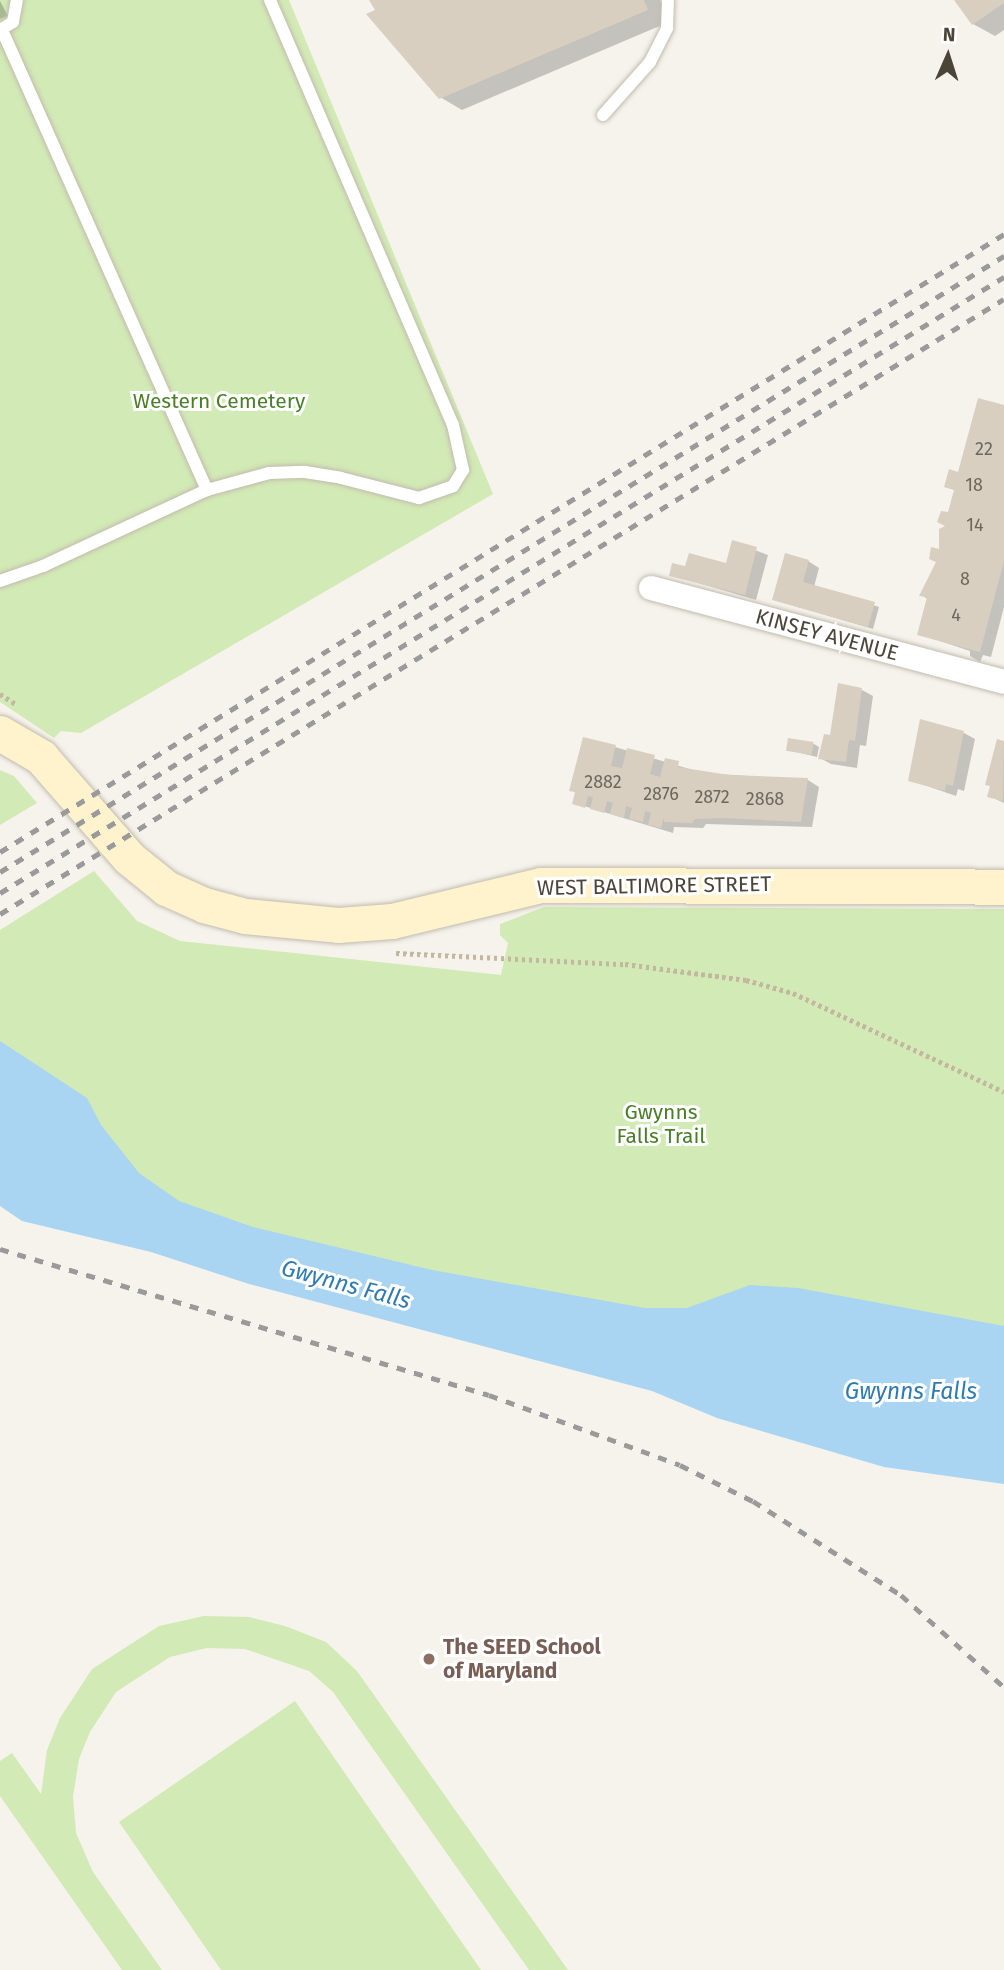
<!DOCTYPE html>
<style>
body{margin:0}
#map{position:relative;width:1004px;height:1970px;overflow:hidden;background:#f6f3ec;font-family:"Fira Sans",sans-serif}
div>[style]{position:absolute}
.green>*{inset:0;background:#d2eab5}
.water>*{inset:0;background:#a9d4f2}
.shadow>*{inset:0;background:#0003}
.building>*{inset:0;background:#d8cfc1;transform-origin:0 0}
.path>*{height:4.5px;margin-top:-2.25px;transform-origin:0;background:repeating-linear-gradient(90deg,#c4b79f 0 3.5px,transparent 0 7px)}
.roads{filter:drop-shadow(0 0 2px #c2bbae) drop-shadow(0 0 2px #c2bbae)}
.service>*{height:12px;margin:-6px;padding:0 6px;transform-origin:6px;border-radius:6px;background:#fff}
.minor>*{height:24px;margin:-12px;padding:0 12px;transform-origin:12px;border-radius:12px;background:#fff}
.secondary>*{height:35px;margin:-17.5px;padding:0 17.5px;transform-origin:17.5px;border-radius:17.5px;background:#fff3cd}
.rail>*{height:5px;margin-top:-2.5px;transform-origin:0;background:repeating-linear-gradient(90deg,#9a9a9a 0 9px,transparent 0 18px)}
.dots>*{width:19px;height:19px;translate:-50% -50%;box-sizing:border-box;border:4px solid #fff;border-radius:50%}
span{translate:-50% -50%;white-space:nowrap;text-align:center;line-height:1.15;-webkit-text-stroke:6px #fff;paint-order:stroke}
.number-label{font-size:18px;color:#6e675b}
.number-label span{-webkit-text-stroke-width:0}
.park-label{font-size:21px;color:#4a7f2a}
.street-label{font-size:21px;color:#4b4439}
.education-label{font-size:21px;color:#785e54;font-weight:700}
.left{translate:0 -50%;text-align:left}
.water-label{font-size:23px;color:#2e7ab2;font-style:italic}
.north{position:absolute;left:913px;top:21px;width:70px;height:70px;-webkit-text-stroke:5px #fff;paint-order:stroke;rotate:3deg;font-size:19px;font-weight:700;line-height:28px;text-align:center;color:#4b4439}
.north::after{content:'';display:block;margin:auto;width:24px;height:32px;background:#4b4439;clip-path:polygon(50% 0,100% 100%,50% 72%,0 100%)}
</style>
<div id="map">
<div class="green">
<div style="clip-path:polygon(0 0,289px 0,493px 494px,81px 733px,61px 731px,54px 738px,0 702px)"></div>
<div style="clip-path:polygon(0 770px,14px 776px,37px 803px,0 825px)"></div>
<div style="clip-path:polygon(94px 871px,137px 921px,180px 941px,501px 975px,508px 943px,500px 935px,500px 924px,544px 907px,1004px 909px,1004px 1357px,448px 1310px,0 1144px,0 930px)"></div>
<div style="clip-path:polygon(204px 1616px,249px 1617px,285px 1626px,326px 1642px,357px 1671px,568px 1970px,529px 1970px,333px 1692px,309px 1671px,245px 1649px,207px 1648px,170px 1657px,116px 1692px,90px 1732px,79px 1759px,73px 1797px,76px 1833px,93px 1872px,162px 1970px,122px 1970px,0 1796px,0 1761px,12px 1753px,41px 1794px,47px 1750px,60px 1718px,92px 1669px,159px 1626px)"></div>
<div style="clip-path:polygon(295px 1701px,481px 1970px,221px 1970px,119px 1822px)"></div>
</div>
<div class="water">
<div style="clip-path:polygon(0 1041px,87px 1098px,101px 1125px,139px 1173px,179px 1201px,253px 1227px,432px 1270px,645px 1308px,687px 1308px,750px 1285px,798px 1288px,1004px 1326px,1004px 1484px,884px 1467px,717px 1418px,652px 1391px,249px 1284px,151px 1252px,22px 1221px,0 1206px)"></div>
</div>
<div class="shadow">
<div style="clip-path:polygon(371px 0,660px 0,669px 22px,462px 110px,440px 97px)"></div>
<div style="clip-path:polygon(956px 0,1004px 0,1004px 30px,995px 36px,973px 24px)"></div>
<div style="clip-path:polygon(0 1px,8px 16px,0 19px)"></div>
<div style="clip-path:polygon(1004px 407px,1004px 607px,991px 657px,983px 655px,980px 662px,970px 656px,970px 651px,919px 634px,928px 599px,921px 595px,938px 562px,956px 491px,946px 486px,960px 474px)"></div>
<div style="clip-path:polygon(733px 542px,768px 555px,756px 600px,671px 575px,687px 569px,727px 565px)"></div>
<div style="clip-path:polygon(808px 561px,819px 568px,814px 587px,879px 607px,873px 629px,774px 600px)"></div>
<div style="clip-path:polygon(862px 690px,873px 696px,866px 746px,860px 745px,857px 768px,831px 764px,820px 758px)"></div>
<div style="clip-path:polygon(964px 733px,975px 739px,964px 791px,958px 789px,956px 796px,910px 780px)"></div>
<div style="clip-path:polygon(998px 742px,1004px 743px,1004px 803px,989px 796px)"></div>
<div style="clip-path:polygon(814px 744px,819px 747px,817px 757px,788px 750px)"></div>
<div style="clip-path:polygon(615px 747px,703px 773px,808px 780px,819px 787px,812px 827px,706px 824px,703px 828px,674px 827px,673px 833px,574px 803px,576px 793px,571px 790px)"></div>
</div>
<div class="building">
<div style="clip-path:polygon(369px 0,644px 0,648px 10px,439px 99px,366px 14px,375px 10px)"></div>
<div style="clip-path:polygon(954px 0,1004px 0,1004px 3px,972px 25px)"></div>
<div style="clip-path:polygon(978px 398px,1004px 405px,1004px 561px,980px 652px,917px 635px,927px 597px,919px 596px,936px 562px,929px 559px,931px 547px,939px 549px,939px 529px,945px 526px,937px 522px,941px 511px,948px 512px,954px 490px,944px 487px,949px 469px,958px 472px)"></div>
<div style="clip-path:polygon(732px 540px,757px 547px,745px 595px,669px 576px,672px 563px,685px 566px,689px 553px,726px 563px)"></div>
<div style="clip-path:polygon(785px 553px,809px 560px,803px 582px,875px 602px,868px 627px,772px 600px)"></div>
<div style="clip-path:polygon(838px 683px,862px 688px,855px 741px,849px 740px,846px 762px,818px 759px,824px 734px,830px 735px)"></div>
<div style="clip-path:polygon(920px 719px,964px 731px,953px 786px,946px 784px,945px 791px,908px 781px)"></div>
<div style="clip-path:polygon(583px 737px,616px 745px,611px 766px,622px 768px,627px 748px,655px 755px,650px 774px,660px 777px,665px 758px,679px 761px,678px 767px,729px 775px,808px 778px,801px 822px,724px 818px,695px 819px,692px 823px,664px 822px,664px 817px,661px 828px,648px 825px,651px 813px,645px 811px,643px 822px,629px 819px,632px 808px,626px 806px,624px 818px,610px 814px,613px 803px,607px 801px,604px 813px,590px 809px,593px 797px,588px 796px,585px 808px,572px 804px,575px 792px,569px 791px)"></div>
<div style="left:788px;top:738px;width:26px;height:13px;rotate:9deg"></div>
<div style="clip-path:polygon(997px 739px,1004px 741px,1003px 801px,987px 797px,990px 786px,985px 785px)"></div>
</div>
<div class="path">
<div style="left:0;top:694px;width:19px;rotate:32deg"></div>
<div style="left:396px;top:953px;width:229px;rotate:2.8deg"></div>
<div style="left:625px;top:964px;width:122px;rotate:7.5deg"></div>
<div style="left:746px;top:980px;width:49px;rotate:15.5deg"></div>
<div style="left:793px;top:993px;width:233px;rotate:25.1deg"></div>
</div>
<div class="roads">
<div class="service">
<div style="left:0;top:30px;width:15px;rotate:-32deg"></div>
<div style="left:13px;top:22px;width:22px;rotate:-80deg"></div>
<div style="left:2px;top:30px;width:504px;rotate:65.98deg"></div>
<div style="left:603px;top:115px;width:71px;rotate:-48.4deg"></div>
<div style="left:650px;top:62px;width:38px;rotate:-63deg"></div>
<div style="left:667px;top:28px;width:28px;rotate:-88deg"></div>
<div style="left:0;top:581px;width:46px;rotate:-19.2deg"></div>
<div style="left:43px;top:566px;width:181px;rotate:-24.9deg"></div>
<div style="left:207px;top:490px;width:64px;rotate:-15.3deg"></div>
<div style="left:269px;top:473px;width:36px;rotate:-2deg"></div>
<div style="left:305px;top:472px;width:36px;rotate:9deg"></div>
<div style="left:341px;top:478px;width:81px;rotate:14.4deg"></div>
<div style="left:419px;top:498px;width:36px;rotate:-19deg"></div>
<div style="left:453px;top:486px;width:19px;rotate:-58deg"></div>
<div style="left:463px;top:470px;width:46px;rotate:-102.5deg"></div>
<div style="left:453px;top:425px;width:463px;rotate:-113.3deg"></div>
</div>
<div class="minor">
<div style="left:651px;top:588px;width:365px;rotate:14.9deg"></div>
</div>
<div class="secondary">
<div style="left:0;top:733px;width:48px;rotate:30.3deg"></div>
<div style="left:41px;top:757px;width:134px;rotate:48.9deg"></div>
<div style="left:129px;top:858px;width:48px;rotate:39deg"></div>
<div style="left:166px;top:888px;width:42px;rotate:24.1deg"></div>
<div style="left:204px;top:905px;width:42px;rotate:15deg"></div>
<div style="left:245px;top:916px;width:93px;rotate:5.5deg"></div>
<div style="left:338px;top:925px;width:54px;rotate:-4.2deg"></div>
<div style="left:392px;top:921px;width:153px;rotate:-13.6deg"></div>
<div style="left:541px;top:885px;width:463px;rotate:0.2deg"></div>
</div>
</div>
<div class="rail">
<div style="left:0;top:852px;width:1179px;rotate:-31.61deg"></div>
<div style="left:0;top:872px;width:1178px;rotate:-31.53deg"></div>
<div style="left:0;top:893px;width:1178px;rotate:-31.53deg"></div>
<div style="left:0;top:914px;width:1177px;rotate:-31.49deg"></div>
<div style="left:0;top:1249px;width:510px;rotate:16.62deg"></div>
<div style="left:489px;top:1395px;width:203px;rotate:20.1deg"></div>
<div style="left:680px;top:1465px;width:81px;rotate:26.3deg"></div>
<div style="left:753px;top:1501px;width:175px;rotate:32.4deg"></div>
<div style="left:901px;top:1595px;width:138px;rotate:41.8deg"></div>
</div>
<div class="dots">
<div style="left:429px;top:1659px;background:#8d6e63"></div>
</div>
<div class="number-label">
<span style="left:984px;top:449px">22</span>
<span style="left:974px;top:485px">18</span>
<span style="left:975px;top:525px">14</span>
<span style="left:965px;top:579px">8</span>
<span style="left:956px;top:615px">4</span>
<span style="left:603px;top:782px">2882</span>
<span style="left:661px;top:794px">2876</span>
<span style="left:712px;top:797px">2872</span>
<span style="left:765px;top:799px">2868</span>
</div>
<div class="park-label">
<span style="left:219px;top:401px">Western Cemetery</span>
<span style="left:661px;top:1124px">Gwynns<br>Falls Trail</span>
</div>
<div class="street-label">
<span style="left:827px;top:635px;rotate:15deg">KINSEY AVENUE</span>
<span style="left:654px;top:886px;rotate:-1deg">WEST BALTIMORE STREET</span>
</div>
<div class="education-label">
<span class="left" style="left:443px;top:1659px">The SEED School<br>of Maryland</span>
</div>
<div class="water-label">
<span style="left:346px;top:1284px;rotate:15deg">Gwynns Falls</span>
<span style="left:911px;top:1391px">Gwynns Falls</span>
</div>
<div class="north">N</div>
</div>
